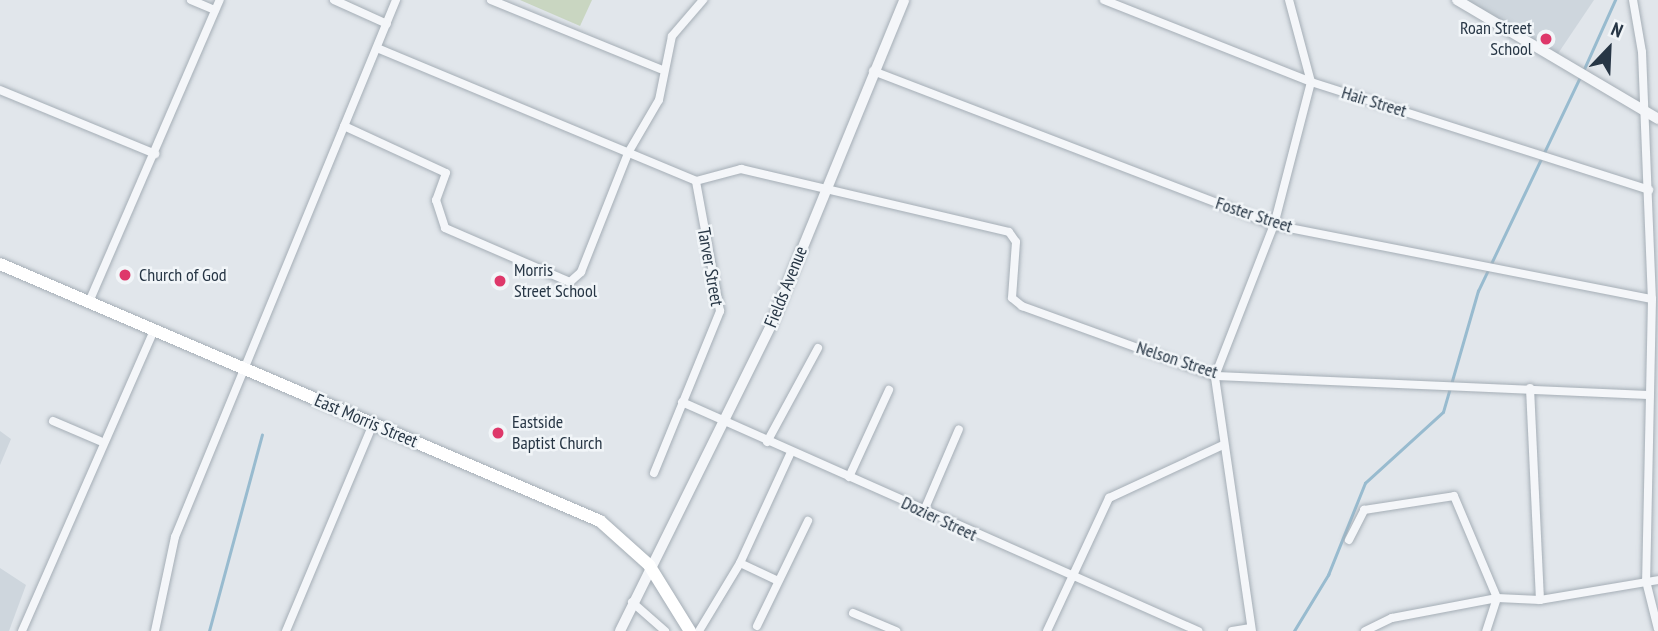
<!DOCTYPE html>
<style>
body{margin:0}
#map{position:relative;width:1658px;height:631px;overflow:hidden;background:#e1e6eb;font-family:"PT Sans Narrow",sans-serif}
div>[style]{position:absolute}
.built>*{inset:0;background:#ced6dd}
.green>*{inset:0;background:#c9d6c1}
.stream>*{height:2.5px;margin:-1.25px;padding:0 1.25px;transform-origin:1.25px;border-radius:1.25px;background:#98bbcf}
.roads{filter:drop-shadow(0 0 2px #a5aeb6) drop-shadow(0 0 2px #a5aeb6)}
.minor>*{height:8px;margin:-4px;padding:0 4px;transform-origin:4px;border-radius:4px;background:#f4f6f9}
.tertiary>*{height:10px;margin:-5px;padding:0 5px;transform-origin:5px;border-radius:5px;background:#f4f6f9}
.secondary>*{height:12px;margin:-6px;padding:0 6px;transform-origin:6px;border-radius:6px;background:#fff}
.dots>*{width:19px;height:19px;translate:-50% -50%;box-sizing:border-box;border:4px solid #f1f5f8;border-radius:50%}
span{translate:-50% -50%;white-space:nowrap;text-align:center;line-height:1.15;-webkit-text-stroke:5px #f1f5f8;paint-order:stroke}
.poi-label{font-size:18px;color:#273645}
.right{translate:-100% -50%;text-align:right}
.left{translate:0 -50%;text-align:left}
.street-label{font-size:18px;color:#273645}
.north{position:absolute;left:1574px;top:14px;width:70px;height:70px;-webkit-text-stroke:5px #f1f5f8;paint-order:stroke;rotate:23deg;font-size:19px;font-weight:700;line-height:28px;text-align:center;color:#273645}
.north::after{content:'';display:block;margin:auto;width:24px;height:32px;background:#273645;clip-path:polygon(50% 0,100% 100%,50% 72%,0 100%)}
</style>
<div id="map">
<div class="built">
<div style="clip-path:polygon(1457px 0,1594px 0,1555px 58px)"></div>
<div style="clip-path:polygon(0 431px,11px 439px,0 465px)"></div>
<div style="clip-path:polygon(0 568px,26px 585px,9px 631px,0 631px)"></div>
</div>
<div class="green">
<div style="clip-path:polygon(520px 0,592px 0,580px 26px)"></div>
</div>
<div class="stream">
<div style="left:1584px;top:69px;width:76px;rotate:-65.8deg"></div>
<div style="left:209px;top:631px;width:203px;rotate:-74.9deg"></div>
<div style="left:1294px;top:631px;width:66px;rotate:-58.7deg"></div>
<div style="left:1328px;top:575px;width:99px;rotate:-68.1deg"></div>
<div style="left:1365px;top:483px;width:105px;rotate:-42.3deg"></div>
<div style="left:1443px;top:412px;width:126px;rotate:-73.9deg"></div>
<div style="left:1478px;top:291px;width:239px;rotate:-64.5deg"></div>
</div>
<div class="roads">
<div class="minor">
<div style="left:191px;top:0;width:26px;rotate:23deg"></div>
<div style="left:334px;top:0;width:58px;rotate:24.4deg"></div>
<div style="left:491px;top:0;width:183px;rotate:22.2deg"></div>
<div style="left:1104px;top:0;width:223px;rotate:21.6deg"></div>
<div style="left:1311px;top:82px;width:355px;rotate:17.7deg"></div>
<div style="left:1633px;top:0;width:53px;rotate:80.2deg"></div>
<div style="left:1642px;top:52px;width:247px;rotate:87.7deg"></div>
<div style="left:1652px;top:299px;width:282px;rotate:91.2deg"></div>
<div style="left:1646px;top:581px;width:49px;rotate:76deg"></div>
<div style="left:377px;top:48px;width:346px;rotate:22.6deg"></div>
<div style="left:873px;top:71px;width:430px;rotate:21deg"></div>
<div style="left:1274px;top:225px;width:385px;rotate:11.1deg"></div>
<div style="left:0;top:90px;width:168px;rotate:22.4deg"></div>
<div style="left:344px;top:126px;width:112px;rotate:24.7deg"></div>
<div style="left:446px;top:173px;width:29px;rotate:110deg"></div>
<div style="left:436px;top:200px;width:29px;rotate:72deg"></div>
<div style="left:445px;top:228px;width:136px;rotate:23.4deg"></div>
<div style="left:570px;top:282px;width:15px;rotate:-42deg"></div>
<div style="left:581px;top:272px;width:128px;rotate:-68.4deg"></div>
<div style="left:628px;top:153px;width:61px;rotate:-59.7deg"></div>
<div style="left:659px;top:100px;width:65px;rotate:-78.5deg"></div>
<div style="left:672px;top:36px;width:48px;rotate:-49.3deg"></div>
<div style="left:89px;top:302px;width:329px;rotate:-66.6deg"></div>
<div style="left:1530px;top:388px;width:212px;rotate:87.3deg"></div>
<div style="left:682px;top:402px;width:565px;rotate:23.93deg"></div>
<div style="left:53px;top:421px;width:51px;rotate:23.1deg"></div>
<div style="left:767px;top:442px;width:107px;rotate:-61.5deg"></div>
<div style="left:654px;top:473px;width:175px;rotate:-67.8deg"></div>
<div style="left:720px;top:311px;width:132px;rotate:-100.5deg"></div>
<div style="left:696px;top:181px;width:47px;rotate:-14.9deg"></div>
<div style="left:741px;top:169px;width:275px;rotate:13.2deg"></div>
<div style="left:1009px;top:232px;width:12px;rotate:55deg"></div>
<div style="left:1016px;top:242px;width:56px;rotate:94.1deg"></div>
<div style="left:1012px;top:298px;width:13px;rotate:39deg"></div>
<div style="left:1022px;top:306px;width:205px;rotate:19.9deg"></div>
<div style="left:1215px;top:376px;width:435px;rotate:2.5deg"></div>
<div style="left:849px;top:477px;width:96px;rotate:-65.3deg"></div>
<div style="left:923px;top:513px;width:91px;rotate:-66.8deg"></div>
<div style="left:1349px;top:540px;width:34px;rotate:-63deg"></div>
<div style="left:1364px;top:510px;width:91px;rotate:-8.8deg"></div>
<div style="left:1454px;top:496px;width:111px;rotate:67.1deg"></div>
<div style="left:1497px;top:598px;width:35px;rotate:108deg"></div>
<div style="left:740px;top:563px;width:42px;rotate:25.3deg"></div>
<div style="left:632px;top:602px;width:44px;rotate:41.3deg"></div>
<div style="left:853px;top:613px;width:47px;rotate:22.7deg"></div>
<div style="left:757px;top:626px;width:117px;rotate:-64.1deg"></div>
<div style="left:22px;top:631px;width:329px;rotate:-66.3deg"></div>
<div style="left:155px;top:631px;width:96px;rotate:-78deg"></div>
<div style="left:175px;top:537px;width:581px;rotate:-67.63deg"></div>
<div style="left:286px;top:631px;width:225px;rotate:-67.2deg"></div>
<div style="left:699px;top:631px;width:79px;rotate:-58.9deg"></div>
<div style="left:740px;top:563px;width:122px;rotate:-65.3deg"></div>
<div style="left:1047px;top:631px;width:147px;rotate:-65deg"></div>
<div style="left:1109px;top:498px;width:126px;rotate:-24.9deg"></div>
<div style="left:1232px;top:631px;width:19px;rotate:-9deg"></div>
<div style="left:1252px;top:631px;width:258px;rotate:-98.3deg"></div>
<div style="left:1215px;top:376px;width:162px;rotate:-68.7deg"></div>
<div style="left:1274px;top:225px;width:148px;rotate:-75.5deg"></div>
<div style="left:1311px;top:82px;width:85px;rotate:-105deg"></div>
<div style="left:1365px;top:631px;width:30px;rotate:-26deg"></div>
<div style="left:1392px;top:618px;width:107px;rotate:-10.8deg"></div>
<div style="left:1497px;top:598px;width:43px;rotate:2.7deg"></div>
<div style="left:1540px;top:600px;width:120px;rotate:-9.6deg"></div>
</div>
<div class="tertiary">
<div style="left:1457px;top:0;width:234px;rotate:30.6deg"></div>
<div style="left:620px;top:631px;width:341px;rotate:-63.7deg"></div>
<div style="left:771px;top:325px;width:351px;rotate:-67.7deg"></div>
</div>
<div class="secondary">
<div style="left:0;top:264px;width:653px;rotate:23.19deg"></div>
<div style="left:600px;top:521px;width:66px;rotate:41.9deg"></div>
<div style="left:649px;top:565px;width:78px;rotate:58.2deg"></div>
</div>
</div>
<div class="dots">
<div style="left:1546px;top:39px;background:#de386a"></div>
<div style="left:125px;top:275px;background:#de386a"></div>
<div style="left:500px;top:281px;background:#de386a"></div>
<div style="left:498px;top:433px;background:#de386a"></div>
</div>
<div class="poi-label">
<span class="right" style="left:1532px;top:39px">Roan Street<br>School</span>
<span class="left" style="left:514px;top:281px">Morris<br>Street School</span>
<span class="left" style="left:139px;top:275px">Church of God</span>
<span class="left" style="left:512px;top:433px">Eastside<br>Baptist Church</span>
</div>
<div class="street-label">
<span style="left:1374px;top:102px;rotate:17deg">Hair Street</span>
<span style="left:1254px;top:215px;rotate:18deg">Foster Street</span>
<span style="left:710px;top:267px;rotate:80deg">Tarver Street</span>
<span style="left:786px;top:287px;rotate:-68deg">Fields Avenue</span>
<span style="left:1177px;top:360px;rotate:18deg">Nelson Street</span>
<span style="left:366px;top:421px;rotate:23deg">East Morris Street</span>
<span style="left:939px;top:519px;rotate:25deg">Dozier Street</span>
</div>
<div class="north">N</div>
</div>
